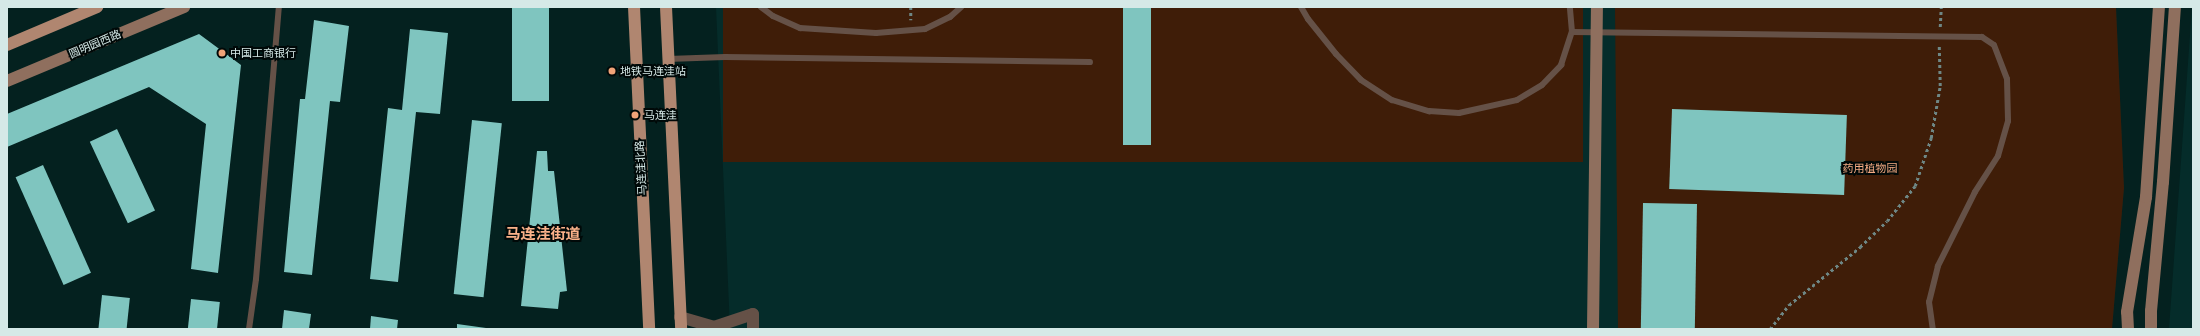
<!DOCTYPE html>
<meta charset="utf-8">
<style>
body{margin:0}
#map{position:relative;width:2200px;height:336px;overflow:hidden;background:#04211f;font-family:Lato,"Noto Sans SC",sans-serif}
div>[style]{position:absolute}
.built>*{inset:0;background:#052c2a}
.green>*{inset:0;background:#3f1d08;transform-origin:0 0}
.building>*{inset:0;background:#7fc5bf;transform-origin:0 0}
.path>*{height:2.5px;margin-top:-1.25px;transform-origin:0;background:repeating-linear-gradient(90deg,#6e8785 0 3px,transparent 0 6px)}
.lane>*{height:6px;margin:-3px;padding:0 3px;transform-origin:3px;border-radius:3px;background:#655147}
.street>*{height:12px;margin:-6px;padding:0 6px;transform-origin:6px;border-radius:6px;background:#655147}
.secondary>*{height:12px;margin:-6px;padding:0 6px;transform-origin:6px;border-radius:6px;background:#8f6f5e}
.primary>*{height:12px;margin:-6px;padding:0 6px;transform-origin:6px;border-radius:6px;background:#b08670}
.dots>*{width:11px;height:11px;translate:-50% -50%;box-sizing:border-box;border:2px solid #000908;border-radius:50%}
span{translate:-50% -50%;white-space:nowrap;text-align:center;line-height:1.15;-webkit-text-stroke:4px #000908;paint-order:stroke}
.street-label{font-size:11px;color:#d5e9e7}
.poi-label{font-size:11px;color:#d5e9e7}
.left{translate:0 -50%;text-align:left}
.park-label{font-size:11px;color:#f3aa83}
.district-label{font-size:15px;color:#fab28a;font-weight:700}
.frame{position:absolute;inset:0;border:8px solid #d5e9e7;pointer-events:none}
</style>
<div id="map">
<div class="built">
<div style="clip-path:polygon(716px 7px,2116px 7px,2124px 188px,2112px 329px,730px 329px)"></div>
<div style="clip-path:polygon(2192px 7px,2193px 329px,2169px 329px)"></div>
</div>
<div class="green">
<div style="left:723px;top:7px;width:860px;height:155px"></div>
<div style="clip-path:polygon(1615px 7px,2116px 7px,2124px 188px,2112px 329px,1618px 329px)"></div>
</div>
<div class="building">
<div style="left:512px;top:7px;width:37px;height:94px"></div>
<div style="left:1123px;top:7px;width:28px;height:138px"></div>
<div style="clip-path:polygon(314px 20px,349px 26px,340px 102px,330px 101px,312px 275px,284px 272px,300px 99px,305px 99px)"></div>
<div style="clip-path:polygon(410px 29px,448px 33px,440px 114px,416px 112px,398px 282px,370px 279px,388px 108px,402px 110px)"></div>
<div style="clip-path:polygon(199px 34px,241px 65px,218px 273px,191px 269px,206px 124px,149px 87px,7px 147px,7px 114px)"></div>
<div style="left:1672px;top:109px;width:175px;height:80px;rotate:2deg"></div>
<div style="left:472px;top:120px;width:30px;height:175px;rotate:6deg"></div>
<div style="left:117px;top:129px;width:90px;height:30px;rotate:65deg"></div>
<div style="clip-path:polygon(537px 151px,547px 151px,548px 171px,554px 171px,567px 291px,560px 292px,558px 309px,521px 306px)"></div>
<div style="left:43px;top:165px;width:118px;height:30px;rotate:66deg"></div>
<div style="left:1643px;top:203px;width:54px;height:126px;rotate:1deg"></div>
<div style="left:102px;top:295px;width:28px;height:34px;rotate:6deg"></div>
<div style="left:191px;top:299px;width:29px;height:30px;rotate:6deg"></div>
<div style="clip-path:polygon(284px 310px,311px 314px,309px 329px,282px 329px)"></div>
<div style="clip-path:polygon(371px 316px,398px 320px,397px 329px,370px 329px)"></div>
<div style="clip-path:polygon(457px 324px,486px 328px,486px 329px,457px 329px)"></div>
</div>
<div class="path">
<div style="left:911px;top:7px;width:13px;rotate:90deg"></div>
<div style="left:1940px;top:27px;width:20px;rotate:-87deg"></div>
<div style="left:1770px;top:329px;width:31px;rotate:-52deg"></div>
<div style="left:1789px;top:305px;width:92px;rotate:-39.2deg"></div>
<div style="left:1860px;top:247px;width:37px;rotate:-44deg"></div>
<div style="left:1887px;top:221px;width:45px;rotate:-51.3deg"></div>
<div style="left:1915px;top:186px;width:51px;rotate:-71.6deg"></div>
<div style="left:1931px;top:138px;width:53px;rotate:-80.2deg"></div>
<div style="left:1940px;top:86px;width:40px;rotate:-91.4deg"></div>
</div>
<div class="lane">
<div style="left:761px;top:7px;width:15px;rotate:37deg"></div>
<div style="left:773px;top:16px;width:30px;rotate:24deg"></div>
<div style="left:800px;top:28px;width:76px;rotate:3.8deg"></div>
<div style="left:876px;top:33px;width:49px;rotate:-4.7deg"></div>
<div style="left:925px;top:29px;width:28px;rotate:-26deg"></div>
<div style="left:950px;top:17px;width:15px;rotate:-42deg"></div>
<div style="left:1301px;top:7px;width:14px;rotate:60deg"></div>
<div style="left:1308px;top:19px;width:45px;rotate:51.3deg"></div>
<div style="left:1336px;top:54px;width:36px;rotate:46deg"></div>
<div style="left:1361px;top:80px;width:37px;rotate:33deg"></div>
<div style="left:1392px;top:100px;width:39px;rotate:17deg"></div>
<div style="left:1429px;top:111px;width:30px;rotate:4deg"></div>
<div style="left:1459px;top:113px;width:59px;rotate:-12.6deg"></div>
<div style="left:1517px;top:100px;width:29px;rotate:-31deg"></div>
<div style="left:1542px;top:85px;width:28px;rotate:-46deg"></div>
<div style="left:1561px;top:65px;width:35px;rotate:-72deg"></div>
<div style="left:1572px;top:32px;width:25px;rotate:-95deg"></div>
<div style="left:1572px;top:32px;width:410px;rotate:0.7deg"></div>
<div style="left:1982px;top:37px;width:14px;rotate:34deg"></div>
<div style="left:1994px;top:45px;width:36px;rotate:69deg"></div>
<div style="left:2007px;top:79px;width:42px;rotate:88.6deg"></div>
<div style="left:2008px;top:121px;width:36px;rotate:106deg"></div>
<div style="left:1998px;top:156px;width:43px;rotate:122.6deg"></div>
<div style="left:1975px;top:192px;width:83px;rotate:116.6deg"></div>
<div style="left:1938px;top:266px;width:37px;rotate:104deg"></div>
<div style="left:1929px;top:302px;width:27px;rotate:82deg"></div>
<div style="left:668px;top:59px;width:57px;rotate:-2deg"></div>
<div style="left:725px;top:57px;width:365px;rotate:0.8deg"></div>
<div style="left:249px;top:329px;width:50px;rotate:-82deg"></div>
<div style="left:256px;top:279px;width:273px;rotate:-85.2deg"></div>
</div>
<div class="street">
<div style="left:680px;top:317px;width:35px;rotate:16deg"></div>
<div style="left:714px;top:327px;width:41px;rotate:-18.4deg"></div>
<div style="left:753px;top:314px;width:15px;rotate:90deg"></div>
</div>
<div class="secondary">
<div style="left:7px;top:81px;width:192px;rotate:-22.7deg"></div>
<div style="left:1593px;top:329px;width:322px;rotate:-89.3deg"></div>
<div style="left:2128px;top:329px;width:17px;rotate:-93deg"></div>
<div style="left:2127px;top:312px;width:117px;rotate:-80.6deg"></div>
<div style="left:2146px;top:197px;width:190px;rotate:-86.1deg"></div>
<div style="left:2151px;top:329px;width:18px;rotate:-90deg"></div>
<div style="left:2151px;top:311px;width:130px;rotate:-84.7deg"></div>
<div style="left:2163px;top:182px;width:175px;rotate:-86.1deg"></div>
</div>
<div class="primary">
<div style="left:634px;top:7px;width:322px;rotate:87.3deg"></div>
<div style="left:666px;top:7px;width:322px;rotate:87.3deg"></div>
<div style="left:7px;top:45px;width:98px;rotate:-22.9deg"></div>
</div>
<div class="dots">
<div style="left:222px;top:53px;background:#f0a378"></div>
<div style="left:612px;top:71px;background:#f0a378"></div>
<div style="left:635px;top:115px;background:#f0a378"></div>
</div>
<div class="street-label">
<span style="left:95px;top:44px;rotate:-23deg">圆明园西路</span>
<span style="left:641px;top:168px;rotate:-93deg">马连洼北路</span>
</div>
<div class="poi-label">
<span class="left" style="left:230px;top:53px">中国工商银行</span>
<span class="left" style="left:620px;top:71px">地铁马连洼站</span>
<span class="left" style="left:644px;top:115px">马连洼</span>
</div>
<div class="park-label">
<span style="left:1870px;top:168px">药用植物园</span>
</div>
<div class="district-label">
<span style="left:543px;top:234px">马连洼街道</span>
</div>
<div class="frame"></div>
</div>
